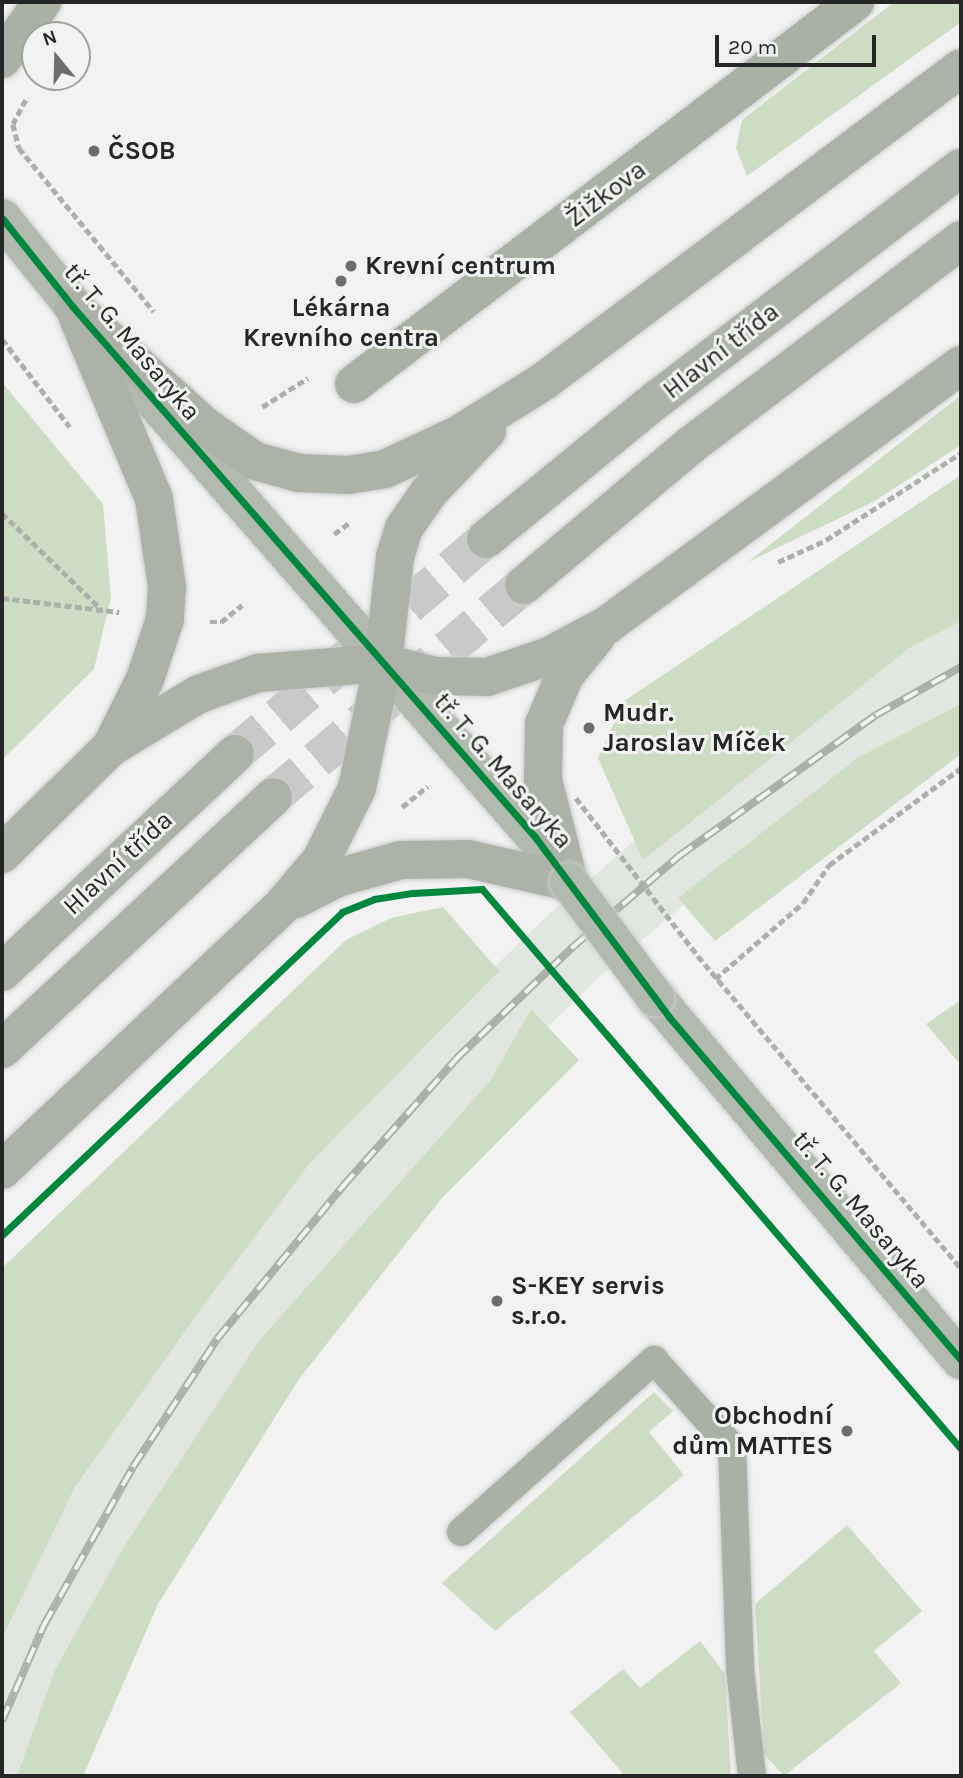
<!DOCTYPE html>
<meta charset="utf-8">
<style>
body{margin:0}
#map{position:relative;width:963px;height:1778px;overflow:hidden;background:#f1f2f1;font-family:Karla,sans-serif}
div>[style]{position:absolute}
.built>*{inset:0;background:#e2e6e1}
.green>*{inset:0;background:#ccddc3}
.primary-tunnel>*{height:38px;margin-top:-19px;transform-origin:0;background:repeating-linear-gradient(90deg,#c8c9c8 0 38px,transparent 0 57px)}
.path>*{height:4.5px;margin-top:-2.25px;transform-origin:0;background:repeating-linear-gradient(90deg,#abb1a9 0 7px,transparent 0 10.5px)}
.roads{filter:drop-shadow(0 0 2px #cccdcc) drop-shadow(0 0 2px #cccdcc)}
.lane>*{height:28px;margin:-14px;padding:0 14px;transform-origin:14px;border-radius:14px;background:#a9b1a4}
.street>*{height:38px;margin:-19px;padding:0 19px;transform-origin:19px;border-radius:19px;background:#a9b1a4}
.secondary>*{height:38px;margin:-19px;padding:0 19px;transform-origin:19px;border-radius:19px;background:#b2b9af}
.primary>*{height:38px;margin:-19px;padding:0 19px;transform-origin:19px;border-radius:19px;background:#acb2a8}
.rail>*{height:8px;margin-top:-4px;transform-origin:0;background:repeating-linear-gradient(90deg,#f1f3f0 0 16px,#abb1a8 0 32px);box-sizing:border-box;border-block:2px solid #abb1a8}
.path-bridge>*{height:4.5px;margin-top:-2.25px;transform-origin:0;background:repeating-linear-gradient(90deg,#abb1a9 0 7px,transparent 0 10.5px)}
.bridges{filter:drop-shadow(0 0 2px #cccdcc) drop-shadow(0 0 2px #cccdcc)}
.secondary-bridge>*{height:38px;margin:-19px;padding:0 19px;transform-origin:19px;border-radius:19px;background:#b2b9af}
.cycleway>*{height:7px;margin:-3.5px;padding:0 3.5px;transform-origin:3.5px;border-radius:3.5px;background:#00873e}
.dots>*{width:19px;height:19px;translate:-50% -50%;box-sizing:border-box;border:4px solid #f1f3f0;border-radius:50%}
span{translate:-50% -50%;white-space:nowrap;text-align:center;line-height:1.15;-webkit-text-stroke:6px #f1f3f0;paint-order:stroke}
.poi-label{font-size:26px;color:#252625;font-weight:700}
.left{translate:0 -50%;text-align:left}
.right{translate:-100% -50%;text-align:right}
.street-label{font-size:26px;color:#252625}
.frame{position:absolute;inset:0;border:4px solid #252625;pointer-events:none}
.north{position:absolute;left:21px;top:21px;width:70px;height:70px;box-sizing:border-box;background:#f1f3f0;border:2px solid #9fa19f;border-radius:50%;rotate:341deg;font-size:19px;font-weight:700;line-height:28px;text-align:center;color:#252625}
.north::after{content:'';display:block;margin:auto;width:24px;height:32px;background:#6c6d6c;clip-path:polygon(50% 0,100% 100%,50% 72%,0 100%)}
.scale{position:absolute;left:715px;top:35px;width:161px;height:32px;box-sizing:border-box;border:4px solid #252625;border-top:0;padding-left:9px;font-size:21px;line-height:24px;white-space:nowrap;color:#252625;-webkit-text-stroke:5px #f1f3f0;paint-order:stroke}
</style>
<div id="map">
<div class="built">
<div style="clip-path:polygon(961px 620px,961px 713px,704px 887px,600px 976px,486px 1087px,21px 1776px,2px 1776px,2px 1621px,8px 1607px,99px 1446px,184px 1315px,313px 1160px,427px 1032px,546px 917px,654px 824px,853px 681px)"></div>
</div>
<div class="green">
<div style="clip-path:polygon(894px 2px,961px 2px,961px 22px,747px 176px,736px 148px,742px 120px)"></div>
<div style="clip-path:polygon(2px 382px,103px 504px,111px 597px,94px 669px,2px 760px)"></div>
<div style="clip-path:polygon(961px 395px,961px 445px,873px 502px,748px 562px)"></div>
<div style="clip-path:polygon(961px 475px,961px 621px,908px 649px,643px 860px,598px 758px,624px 701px)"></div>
<div style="clip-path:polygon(961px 704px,961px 754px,715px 941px,678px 898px,859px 757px)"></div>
<div style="clip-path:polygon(443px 907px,499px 971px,310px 1163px,205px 1303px,75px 1487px,2px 1638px,2px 1268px,346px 940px,391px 918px)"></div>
<div style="clip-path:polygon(961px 1000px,961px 1065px,926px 1024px)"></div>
<div style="clip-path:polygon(531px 1009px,579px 1060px,442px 1198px,299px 1379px,158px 1604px,83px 1776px,17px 1776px,55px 1670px,125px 1545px,258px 1342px,490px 1081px)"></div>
<div style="clip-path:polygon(654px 1392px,673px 1411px,649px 1432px,684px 1475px,495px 1631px,442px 1583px)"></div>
<div style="clip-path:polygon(847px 1525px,922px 1611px,874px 1651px,901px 1683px,784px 1776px,764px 1754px,755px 1604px)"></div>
<div style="clip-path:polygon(700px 1641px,725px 1674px,731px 1776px,625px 1776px,570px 1712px,623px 1669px,640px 1688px)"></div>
</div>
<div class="primary-tunnel">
<div style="left:235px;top:754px;width:330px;rotate:-40.6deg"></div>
<div style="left:273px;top:797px;width:329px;rotate:-40.2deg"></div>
</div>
<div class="path">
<div style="left:26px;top:100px;width:27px;rotate:118deg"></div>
<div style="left:13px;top:124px;width:25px;rotate:76deg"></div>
<div style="left:19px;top:148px;width:212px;rotate:50.5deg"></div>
<div style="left:2px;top:339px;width:111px;rotate:52.3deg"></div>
<div style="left:262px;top:407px;width:54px;rotate:-32.2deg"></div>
<div style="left:2px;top:513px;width:138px;rotate:44.1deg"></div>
<div style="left:334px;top:534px;width:19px;rotate:-36deg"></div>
<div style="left:778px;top:562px;width:53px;rotate:-24.6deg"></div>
<div style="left:826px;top:540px;width:161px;rotate:-32.8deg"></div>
<div style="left:2px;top:598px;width:118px;rotate:6.8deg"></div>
<div style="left:210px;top:622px;width:11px"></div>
<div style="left:221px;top:622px;width:27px;rotate:-39deg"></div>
<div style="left:402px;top:807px;width:33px;rotate:-39deg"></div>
<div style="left:698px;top:956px;width:408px;rotate:49.9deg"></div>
<div style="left:715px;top:979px;width:116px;rotate:-40.8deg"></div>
<div style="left:803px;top:903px;width:46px;rotate:-55.6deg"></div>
<div style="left:829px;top:865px;width:164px;rotate:-36.3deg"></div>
<div style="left:612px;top:1038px;width:539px;rotate:49.66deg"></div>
</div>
<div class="roads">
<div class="lane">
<div style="left:461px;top:1532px;width:259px;rotate:-41.7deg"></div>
<div style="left:654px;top:1360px;width:117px;rotate:48.1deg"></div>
<div style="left:732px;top:1447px;width:222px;rotate:87.9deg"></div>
<div style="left:740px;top:1669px;width:108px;rotate:83.6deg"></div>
</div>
<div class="street">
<div style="left:2px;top:59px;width:70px;rotate:-54.9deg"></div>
<div style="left:354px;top:384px;width:630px;rotate:-37.32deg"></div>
</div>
<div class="secondary">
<div style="left:2px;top:218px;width:148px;rotate:51deg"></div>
<div style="left:139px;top:384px;width:602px;rotate:48.84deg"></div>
<div style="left:535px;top:837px;width:56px;rotate:52.9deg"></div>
<div style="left:655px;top:997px;width:475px;rotate:49.9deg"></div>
</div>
<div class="primary">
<div style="left:73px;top:307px;width:179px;rotate:42.1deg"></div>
<div style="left:206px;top:427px;width:60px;rotate:34.8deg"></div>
<div style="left:255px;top:461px;width:46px;rotate:15.3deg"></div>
<div style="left:299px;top:473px;width:49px;rotate:2.3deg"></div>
<div style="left:348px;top:475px;width:37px;rotate:-9deg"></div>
<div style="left:385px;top:469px;width:81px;rotate:-25deg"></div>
<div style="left:458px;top:435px;width:102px;rotate:-32.1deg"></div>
<div style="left:544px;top:381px;width:521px;rotate:-36.89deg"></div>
<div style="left:78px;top:318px;width:196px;rotate:67.2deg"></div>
<div style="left:154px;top:499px;width:89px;rotate:81.6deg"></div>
<div style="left:167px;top:587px;width:32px;rotate:94deg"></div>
<div style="left:165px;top:619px;width:63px;rotate:108.4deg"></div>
<div style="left:145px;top:679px;width:76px;rotate:116.6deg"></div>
<div style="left:486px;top:539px;width:220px;rotate:-39.3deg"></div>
<div style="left:656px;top:400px;width:383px;rotate:-37.3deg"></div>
<div style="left:524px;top:585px;width:218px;rotate:-40deg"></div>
<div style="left:691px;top:445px;width:339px;rotate:-37.2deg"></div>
<div style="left:2px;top:854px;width:153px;rotate:-44.5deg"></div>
<div style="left:111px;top:747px;width:103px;rotate:-31.1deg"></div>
<div style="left:199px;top:694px;width:63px;rotate:-19.6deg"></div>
<div style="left:258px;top:673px;width:125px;rotate:-4.6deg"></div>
<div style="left:383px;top:663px;width:55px;rotate:13.8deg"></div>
<div style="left:436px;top:676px;width:51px;rotate:1.1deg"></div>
<div style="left:487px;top:677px;width:65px;rotate:-18.7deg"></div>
<div style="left:549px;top:656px;width:66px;rotate:-28.1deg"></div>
<div style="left:607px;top:625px;width:439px;rotate:-36.3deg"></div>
<div style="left:569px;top:882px;width:105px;rotate:-104.3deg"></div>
<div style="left:543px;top:780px;width:56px;rotate:-89deg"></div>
<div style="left:544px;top:724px;width:53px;rotate:-66.8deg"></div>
<div style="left:565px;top:675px;width:49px;rotate:-50.8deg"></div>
<div style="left:296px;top:899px;width:46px;rotate:-27.1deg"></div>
<div style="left:337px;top:878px;width:66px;rotate:-15.7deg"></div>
<div style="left:401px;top:860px;width:67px;rotate:-0.9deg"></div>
<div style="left:468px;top:859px;width:104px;rotate:12.8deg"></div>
<div style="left:2px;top:972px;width:319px;rotate:-43.1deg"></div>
<div style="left:2px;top:1049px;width:370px;rotate:-42.9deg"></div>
<div style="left:2px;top:1170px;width:385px;rotate:-43.3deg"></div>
<div style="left:282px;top:906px;width:60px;rotate:-49.7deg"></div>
<div style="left:321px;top:860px;width:80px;rotate:-63.4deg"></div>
<div style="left:357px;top:788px;width:128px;rotate:-78.3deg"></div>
<div style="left:383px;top:663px;width:107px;rotate:-83.5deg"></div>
<div style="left:395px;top:557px;width:30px;rotate:-73deg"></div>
<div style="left:404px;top:528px;width:44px;rotate:-55.2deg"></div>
<div style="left:429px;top:492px;width:84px;rotate:-46.4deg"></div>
</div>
</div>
<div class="rail">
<div style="left:2px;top:1721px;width:105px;rotate:-66.4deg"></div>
<div style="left:44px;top:1625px;width:181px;rotate:-60.6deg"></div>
<div style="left:133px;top:1467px;width:153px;rotate:-56.7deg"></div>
<div style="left:217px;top:1339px;width:198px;rotate:-50.5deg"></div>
<div style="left:343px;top:1186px;width:170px;rotate:-48.3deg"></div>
<div style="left:456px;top:1059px;width:163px;rotate:-43.8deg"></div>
<div style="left:574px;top:946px;width:138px;rotate:-40.6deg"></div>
<div style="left:679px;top:856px;width:242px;rotate:-35.6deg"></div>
<div style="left:876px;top:715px;width:98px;rotate:-29.5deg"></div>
</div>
<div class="path-bridge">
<div style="left:576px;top:798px;width:200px;rotate:52.3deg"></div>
<div style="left:482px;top:889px;width:198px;rotate:48.9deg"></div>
</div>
<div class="bridges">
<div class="secondary-bridge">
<div style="left:569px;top:882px;width:144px;rotate:53.2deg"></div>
</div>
</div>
<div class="cycleway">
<div style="left:2px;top:218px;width:114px;rotate:51.4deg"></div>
<div style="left:73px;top:307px;width:703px;rotate:48.92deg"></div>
<div style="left:535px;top:837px;width:224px;rotate:53.3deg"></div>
<div style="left:669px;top:1017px;width:450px;rotate:49.6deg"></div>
<div style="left:2px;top:1235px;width:469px;rotate:-43.5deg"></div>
<div style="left:342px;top:912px;width:35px;rotate:-22deg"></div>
<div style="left:374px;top:899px;width:39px;rotate:-9deg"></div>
<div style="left:413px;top:893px;width:69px;rotate:-3.3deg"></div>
<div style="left:482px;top:889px;width:737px;rotate:49.46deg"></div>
</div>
<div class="dots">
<div style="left:94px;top:151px;background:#6c6d6c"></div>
<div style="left:351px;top:266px;background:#6c6d6c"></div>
<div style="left:341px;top:281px;background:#6c6d6c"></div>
<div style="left:589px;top:728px;background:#6c6d6c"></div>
<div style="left:497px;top:1301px;background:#6c6d6c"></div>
<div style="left:847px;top:1431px;background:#6c6d6c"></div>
</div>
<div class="poi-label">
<span class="left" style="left:108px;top:151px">ČSOB</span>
<span class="left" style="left:365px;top:266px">Krevní centrum</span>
<span style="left:341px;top:323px">Lékárna<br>Krevního centra</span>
<span class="left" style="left:603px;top:728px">Mudr.<br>Jaroslav Míček</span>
<span class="left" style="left:511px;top:1301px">S-KEY servis<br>s.r.o.</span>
<span class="right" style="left:833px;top:1431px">Obchodní<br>dům MATTES</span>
</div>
<div class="street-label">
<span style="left:606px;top:194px;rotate:-37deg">Žižkova</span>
<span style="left:132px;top:342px;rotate:50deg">tř. T. G. Masaryka</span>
<span style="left:721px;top:351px;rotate:-38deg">Hlavní třída</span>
<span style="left:503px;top:771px;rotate:49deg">tř. T. G. Masaryka</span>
<span style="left:118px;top:863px;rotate:-43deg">Hlavní třída</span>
<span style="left:861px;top:1210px;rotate:50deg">tř. T. G. Masaryka</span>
</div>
<div class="frame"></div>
<div class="north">N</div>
<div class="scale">20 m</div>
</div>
